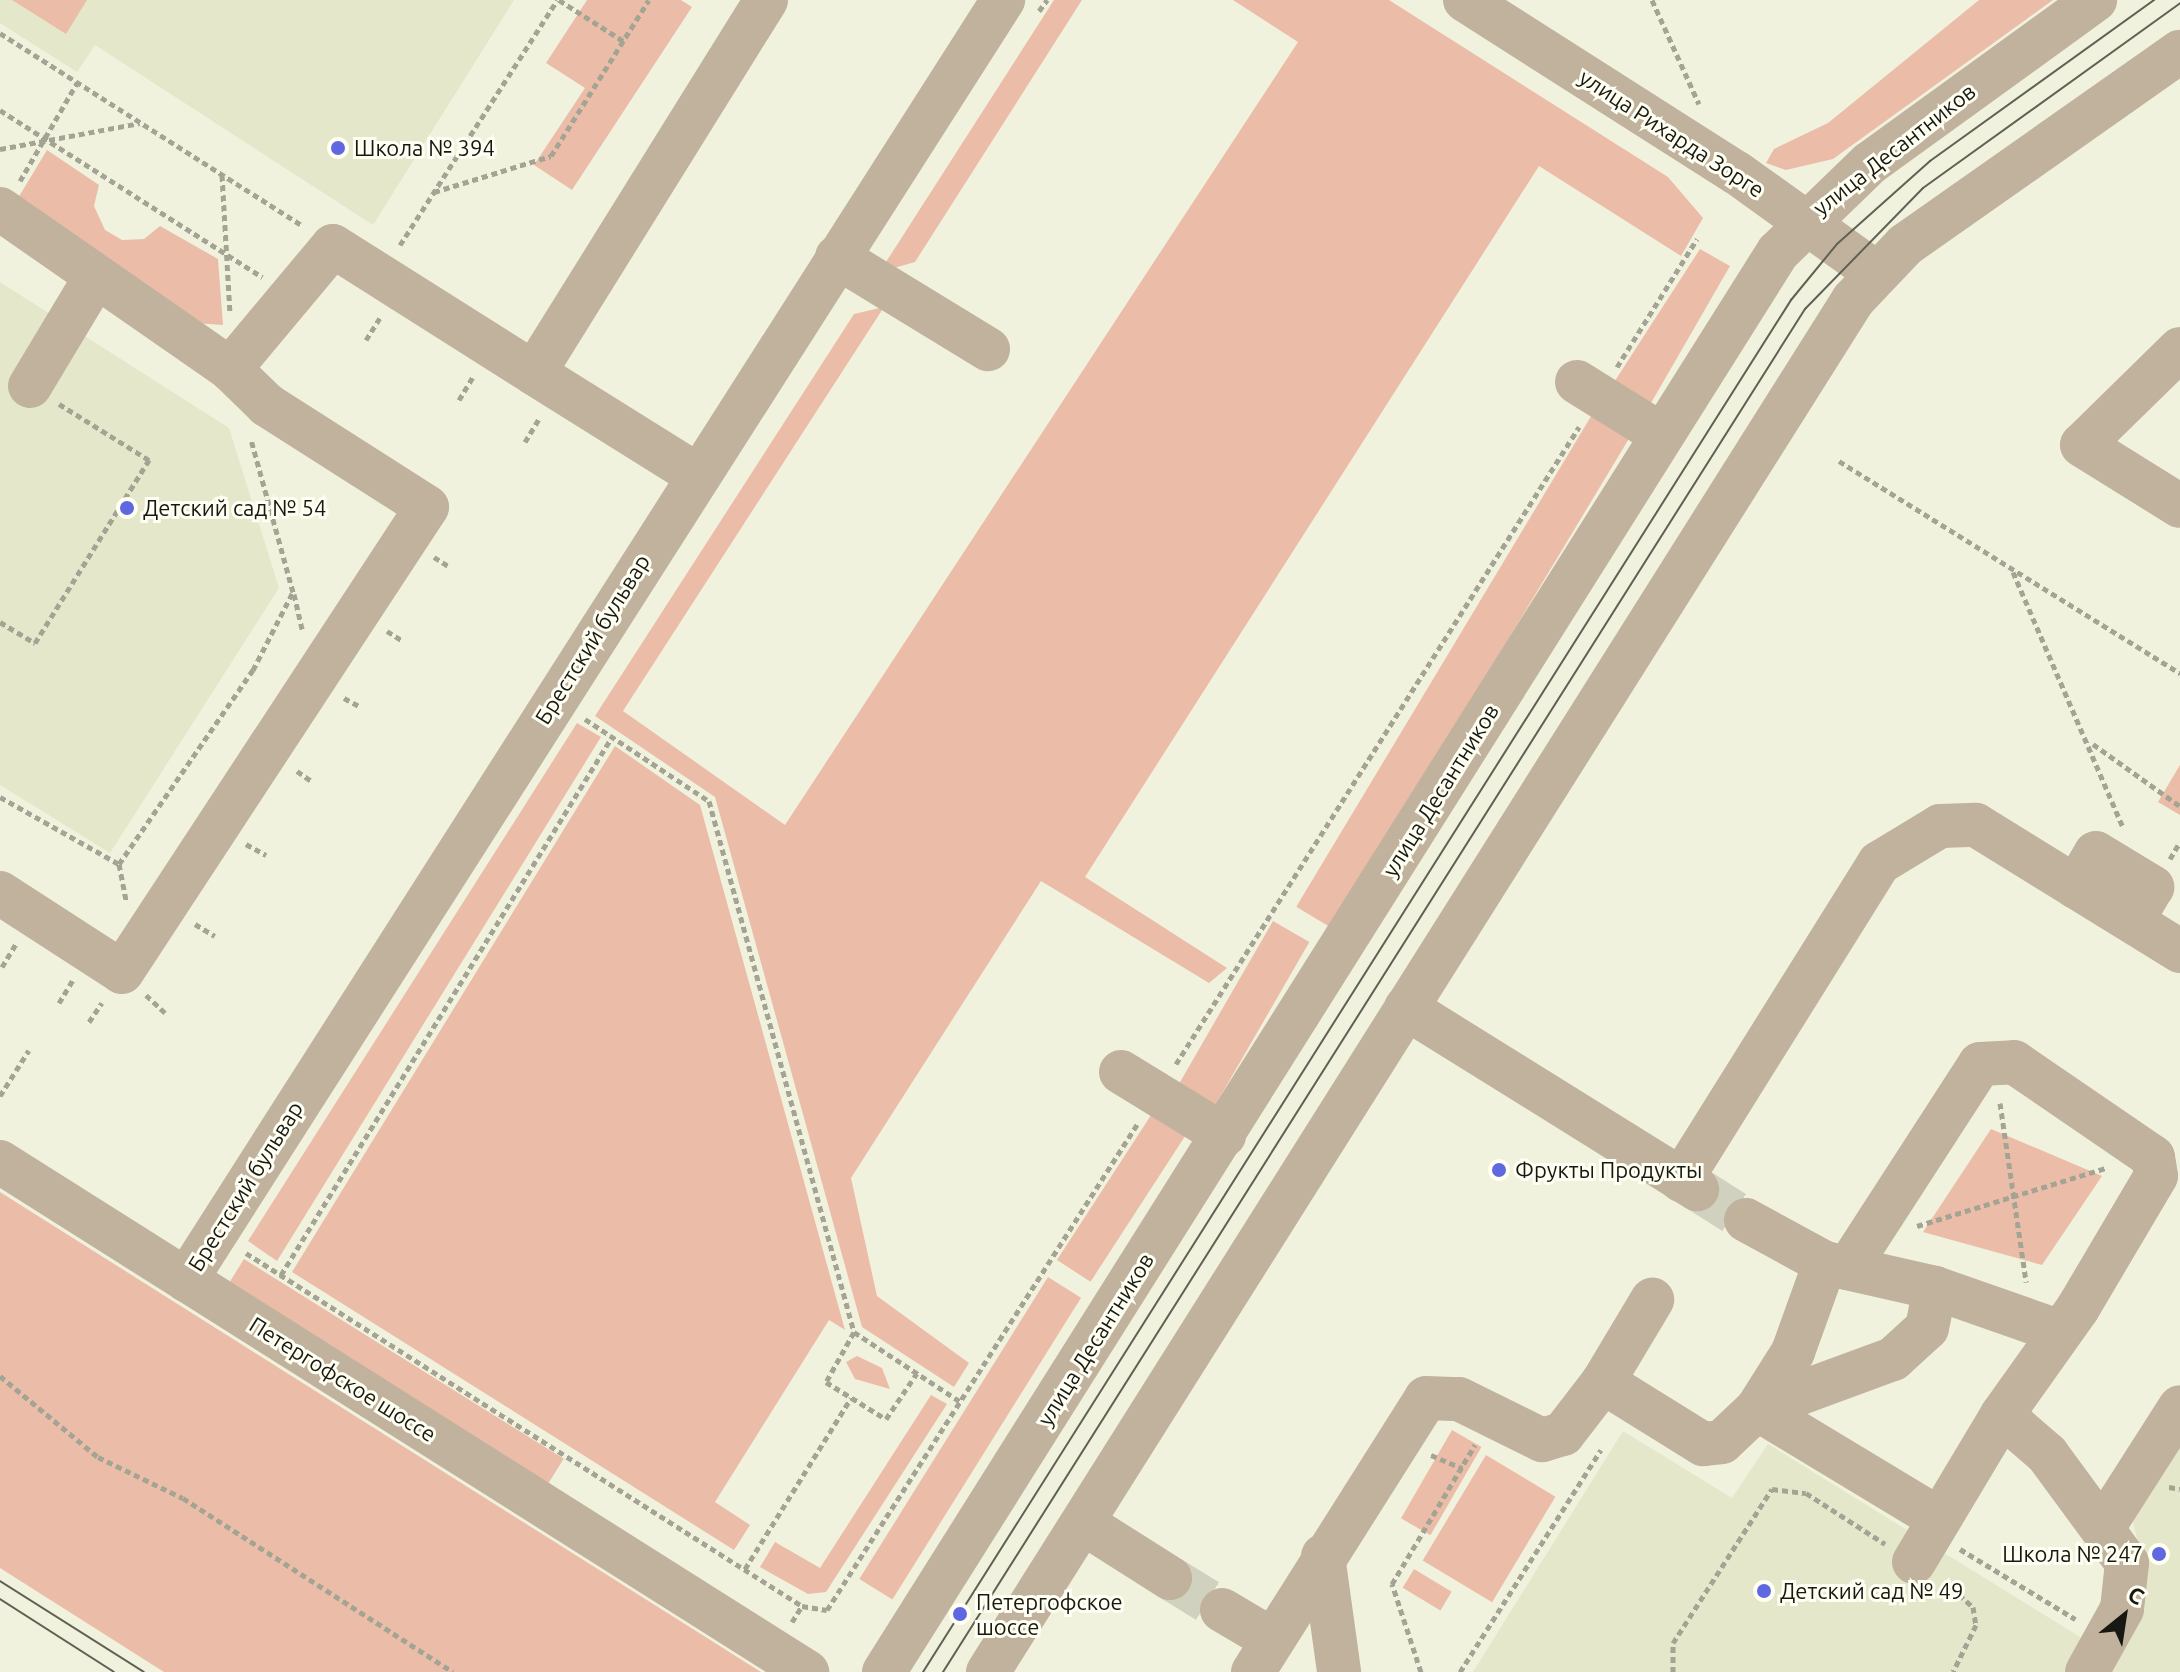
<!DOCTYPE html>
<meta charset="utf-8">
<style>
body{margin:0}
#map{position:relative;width:2180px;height:1672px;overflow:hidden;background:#f1f2dd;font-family:Ubuntu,sans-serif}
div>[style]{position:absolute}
.built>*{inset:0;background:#e5e7cb}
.green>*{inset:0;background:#ebbda9;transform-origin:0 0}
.minor-tunnel>*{height:44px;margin-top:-22px;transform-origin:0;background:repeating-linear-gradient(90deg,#d0d1be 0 44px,transparent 0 66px)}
.path>*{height:5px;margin-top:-2.5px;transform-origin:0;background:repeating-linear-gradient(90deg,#a3a494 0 6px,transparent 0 10px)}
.minor>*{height:44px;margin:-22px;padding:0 22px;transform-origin:22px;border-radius:22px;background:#c0b29d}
.tram>*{height:2px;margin:-1px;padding:0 1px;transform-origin:1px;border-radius:1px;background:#606156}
.dots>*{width:22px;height:22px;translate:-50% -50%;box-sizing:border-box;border:4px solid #fefff2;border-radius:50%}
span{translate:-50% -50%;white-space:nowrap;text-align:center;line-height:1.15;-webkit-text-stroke:6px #fefff2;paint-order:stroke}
.street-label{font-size:22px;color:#171811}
.poi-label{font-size:22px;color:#171811}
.left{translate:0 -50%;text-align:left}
.right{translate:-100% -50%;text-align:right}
.north{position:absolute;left:2084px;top:1576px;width:80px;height:80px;-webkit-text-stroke:6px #fefff2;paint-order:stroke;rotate:30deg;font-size:22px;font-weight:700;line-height:32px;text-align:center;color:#171811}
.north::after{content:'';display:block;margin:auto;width:28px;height:36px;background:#171811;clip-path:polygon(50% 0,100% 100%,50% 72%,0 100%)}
</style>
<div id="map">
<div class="built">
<div style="clip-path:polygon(0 0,514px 0,373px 225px,95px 45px,77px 72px,0 23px)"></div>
<div style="clip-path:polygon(0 282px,229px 428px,279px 588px,110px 853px,0 785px)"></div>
<div style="clip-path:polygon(1623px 1431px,1732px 1498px,1768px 1444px,2085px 1640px,2066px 1672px,1473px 1672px)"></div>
<div style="clip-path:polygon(2180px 1432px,2180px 1672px,2102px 1672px,2146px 1578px,2129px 1505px)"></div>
</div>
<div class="green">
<div style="clip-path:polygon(12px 0,87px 0,66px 34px)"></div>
<div style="clip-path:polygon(587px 0,681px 0,692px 7px,572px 190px,534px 165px,585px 88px,546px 63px)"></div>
<div style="clip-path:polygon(1054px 0,1082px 0,915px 262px,894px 268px,886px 262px)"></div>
<div style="clip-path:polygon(1233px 0,1389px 0,1668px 177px,1703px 218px,1681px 256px,1539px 166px,1085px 877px,1227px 968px,1209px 983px,1041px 881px,851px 1178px,877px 1296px,969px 1363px,954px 1387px,862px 1327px,715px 797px,595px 716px,854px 314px,884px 307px,623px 711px,785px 825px,1298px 42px)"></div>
<div style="clip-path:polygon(1979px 0,2053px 0,1833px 159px,1786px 170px,1766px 163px,1774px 149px,1828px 123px)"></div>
<div style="clip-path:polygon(47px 150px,99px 185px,94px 206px,105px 230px,122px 240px,144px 239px,160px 226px,218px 259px,223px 325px,194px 323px,12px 208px)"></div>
<div style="clip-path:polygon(1700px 249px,1730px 266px,1647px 410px,1609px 390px)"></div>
<div style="left:1596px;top:408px;width:44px;height:582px;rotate:31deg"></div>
<div style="clip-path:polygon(577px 723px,601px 737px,277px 1261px,248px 1241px)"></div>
<div style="clip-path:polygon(615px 746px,700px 805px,845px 1330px,829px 1320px,715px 1502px,750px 1525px,734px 1550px,292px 1272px)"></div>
<div style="clip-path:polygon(2180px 765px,2180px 815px,2158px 802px)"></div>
<div style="left:1273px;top:921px;width:42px;height:191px;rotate:30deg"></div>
<div style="left:1155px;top:1109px;width:40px;height:180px;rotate:33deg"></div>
<div style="clip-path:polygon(1991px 1129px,2102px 1176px,2042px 1265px,1923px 1232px)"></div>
<div style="clip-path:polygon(0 1192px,761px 1672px,164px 1672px,0 1568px)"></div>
<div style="left:244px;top:1259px;width:377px;height:38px;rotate:32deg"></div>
<div style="left:1048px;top:1277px;width:39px;height:356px;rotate:32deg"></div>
<div style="clip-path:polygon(857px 1356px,882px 1368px,890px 1389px,855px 1379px,846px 1362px)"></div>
<div style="clip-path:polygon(931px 1395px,947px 1404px,826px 1592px,808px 1594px,760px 1567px,775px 1542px,820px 1568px)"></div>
<div style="left:1452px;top:1430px;width:34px;height:102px;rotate:30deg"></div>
<div style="left:1486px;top:1455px;width:81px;height:123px;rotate:31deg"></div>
<div style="left:1414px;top:1569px;width:44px;height:22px;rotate:31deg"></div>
</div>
<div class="minor-tunnel">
<div style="left:1697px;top:1189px;width:58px;rotate:32.3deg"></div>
<div style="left:1170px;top:1578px;width:61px;rotate:31.6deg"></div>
</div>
<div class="path">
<div style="left:559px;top:0;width:76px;rotate:32.6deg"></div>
<div style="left:1652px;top:0;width:114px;rotate:65.7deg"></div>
<div style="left:1039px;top:11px;width:14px;rotate:-54deg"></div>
<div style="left:0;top:33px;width:359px;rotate:32.5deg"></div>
<div style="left:0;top:110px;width:311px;rotate:32.5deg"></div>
<div style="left:0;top:149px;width:142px;rotate:-10.5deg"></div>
<div style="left:222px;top:175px;width:137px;rotate:86.7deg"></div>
<div style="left:20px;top:181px;width:113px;rotate:-59.8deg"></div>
<div style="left:434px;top:192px;width:122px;rotate:-17.1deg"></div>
<div style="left:551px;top:156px;width:184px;rotate:-57.9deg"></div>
<div style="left:400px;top:245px;width:291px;rotate:-57.3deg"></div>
<div style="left:366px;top:340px;width:26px;rotate:-58deg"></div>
<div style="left:1617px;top:367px;width:151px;rotate:-58deg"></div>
<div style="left:459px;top:400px;width:27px;rotate:-59deg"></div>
<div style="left:525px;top:442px;width:27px;rotate:-59deg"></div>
<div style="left:1839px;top:461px;width:402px;rotate:31.9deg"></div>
<div style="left:434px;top:557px;width:19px;rotate:32deg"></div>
<div style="left:2013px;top:572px;width:278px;rotate:66.7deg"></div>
<div style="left:294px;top:594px;width:37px;rotate:77deg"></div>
<div style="left:0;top:622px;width:41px;rotate:31deg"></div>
<div style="left:35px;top:643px;width:216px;rotate:-58.1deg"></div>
<div style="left:149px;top:460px;width:106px;rotate:-148.1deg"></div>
<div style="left:387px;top:631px;width:19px;rotate:32deg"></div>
<div style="left:344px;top:698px;width:19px;rotate:28deg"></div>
<div style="left:585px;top:719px;width:149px;rotate:33.5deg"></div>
<div style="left:709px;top:801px;width:550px;rotate:74.73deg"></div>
<div style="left:854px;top:1332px;width:128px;rotate:33.2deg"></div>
<div style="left:2093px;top:744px;width:107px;rotate:35.5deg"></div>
<div style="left:297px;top:771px;width:19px;rotate:35deg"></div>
<div style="left:0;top:797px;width:137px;rotate:29.4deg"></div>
<div style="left:119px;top:864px;width:37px;rotate:79deg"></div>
<div style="left:246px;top:844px;width:23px;rotate:29deg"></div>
<div style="left:2170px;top:859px;width:20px;rotate:-60deg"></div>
<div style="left:119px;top:864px;width:236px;rotate:-55.4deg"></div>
<div style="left:253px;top:670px;width:88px;rotate:-62.9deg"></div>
<div style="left:293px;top:592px;width:159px;rotate:-105.4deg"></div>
<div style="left:195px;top:924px;width:23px;rotate:31deg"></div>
<div style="left:2px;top:967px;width:27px;rotate:-59deg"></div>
<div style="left:146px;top:995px;width:26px;rotate:43deg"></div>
<div style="left:59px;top:1003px;width:27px;rotate:-59deg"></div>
<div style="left:89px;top:1022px;width:23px;rotate:-56deg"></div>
<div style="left:1176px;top:1064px;width:754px;rotate:-57.68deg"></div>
<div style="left:0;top:1096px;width:54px;rotate:-57.8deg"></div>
<div style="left:2000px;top:1103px;width:181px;rotate:81.7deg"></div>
<div style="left:1917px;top:1226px;width:197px;rotate:-17.1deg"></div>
<div style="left:246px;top:1253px;width:659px;rotate:32.41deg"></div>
<div style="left:802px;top:1606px;width:25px;rotate:9deg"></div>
<div style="left:827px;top:1610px;width:578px;rotate:-57.44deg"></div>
<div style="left:281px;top:1275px;width:632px;rotate:-58.4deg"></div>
<div style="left:854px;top:1332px;width:57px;rotate:119.2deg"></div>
<div style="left:826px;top:1382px;width:70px;rotate:31.7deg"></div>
<div style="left:886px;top:1419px;width:55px;rotate:-56deg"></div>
<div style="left:0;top:1376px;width:127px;rotate:39.6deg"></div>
<div style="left:98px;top:1457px;width:94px;rotate:25.8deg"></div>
<div style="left:183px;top:1498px;width:321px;rotate:32.8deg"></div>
<div style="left:1431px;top:1455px;width:34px;rotate:23deg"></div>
<div style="left:2169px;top:1487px;width:11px;rotate:10deg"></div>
<div style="left:1960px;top:1549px;width:135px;rotate:31.3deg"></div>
<div style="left:745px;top:1569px;width:201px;rotate:-58.2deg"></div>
<div style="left:1944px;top:1581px;width:39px;rotate:42deg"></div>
<div style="left:1973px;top:1607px;width:18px;rotate:81deg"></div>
<div style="left:1976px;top:1625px;width:52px;rotate:116.1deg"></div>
<div style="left:792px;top:1622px;width:19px;rotate:-58deg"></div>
<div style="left:1421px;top:1672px;width:93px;rotate:-108.2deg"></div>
<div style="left:1392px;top:1584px;width:162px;rotate:-59.2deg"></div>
<div style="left:1460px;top:1672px;width:263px;rotate:-57.6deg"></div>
<div style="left:1673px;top:1672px;width:29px;rotate:-90deg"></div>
<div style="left:1673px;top:1643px;width:183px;rotate:-57.3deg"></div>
<div style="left:1772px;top:1489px;width:34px;rotate:7deg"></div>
<div style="left:1806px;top:1493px;width:94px;rotate:32.8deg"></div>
</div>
<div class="minor">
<div style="left:1465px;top:0;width:322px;rotate:32.5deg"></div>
<div style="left:1737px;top:173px;width:170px;rotate:35.7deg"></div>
<div style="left:0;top:209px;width:280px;rotate:34.8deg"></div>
<div style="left:230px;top:369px;width:160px;rotate:-50.1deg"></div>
<div style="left:333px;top:246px;width:238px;rotate:32.3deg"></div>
<div style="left:837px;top:257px;width:177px;rotate:31.4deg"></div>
<div style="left:2180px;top:349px;width:137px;rotate:135.6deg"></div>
<div style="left:2082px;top:445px;width:115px;rotate:31.9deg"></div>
<div style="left:1577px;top:382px;width:100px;rotate:31.9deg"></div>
<div style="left:30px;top:386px;width:128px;rotate:-59deg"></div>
<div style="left:697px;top:475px;width:192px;rotate:-148deg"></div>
<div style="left:534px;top:373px;width:439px;rotate:-58.1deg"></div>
<div style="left:2076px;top:887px;width:39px;rotate:-60deg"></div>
<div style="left:2096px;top:853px;width:66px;rotate:31.3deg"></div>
<div style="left:2152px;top:887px;width:39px;rotate:120deg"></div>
<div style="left:0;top:893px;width:145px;rotate:32.9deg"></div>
<div style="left:122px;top:972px;width:556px;rotate:-56.74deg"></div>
<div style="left:427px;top:507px;width:190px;rotate:-147.5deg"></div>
<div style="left:267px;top:405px;width:52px;rotate:-135.8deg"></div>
<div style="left:1406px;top:1008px;width:343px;rotate:31.9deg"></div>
<div style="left:1121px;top:1072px;width:121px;rotate:31.5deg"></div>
<div style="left:0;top:1162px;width:955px;rotate:32.29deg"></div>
<div style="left:1681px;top:1180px;width:374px;rotate:-58deg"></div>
<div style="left:1879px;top:863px;width:71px;rotate:-31.2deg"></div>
<div style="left:1940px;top:826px;width:36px;rotate:-2deg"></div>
<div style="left:1976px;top:825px;width:240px;rotate:31.7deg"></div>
<div style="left:1746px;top:1220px;width:90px;rotate:28.6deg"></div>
<div style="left:1825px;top:1263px;width:113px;rotate:12.8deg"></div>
<div style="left:1935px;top:1288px;width:127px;rotate:19.3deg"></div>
<div style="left:1825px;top:1263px;width:95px;rotate:109.8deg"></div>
<div style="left:1793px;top:1352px;width:67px;rotate:122.3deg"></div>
<div style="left:1757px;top:1409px;width:213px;rotate:31.1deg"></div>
<div style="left:1848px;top:1268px;width:243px;rotate:-57.1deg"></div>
<div style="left:1980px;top:1064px;width:34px;rotate:-3deg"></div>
<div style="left:2014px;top:1062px;width:168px;rotate:34.4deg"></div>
<div style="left:2153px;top:1157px;width:19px;rotate:81deg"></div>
<div style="left:2156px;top:1176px;width:153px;rotate:120.6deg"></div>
<div style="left:2078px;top:1308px;width:131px;rotate:125.4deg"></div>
<div style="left:2002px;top:1415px;width:60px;rotate:40.9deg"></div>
<div style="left:2047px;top:1454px;width:135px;rotate:53.7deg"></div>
<div style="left:2127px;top:1563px;width:46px;rotate:96.2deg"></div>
<div style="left:2122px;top:1609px;width:72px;rotate:119.1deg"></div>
<div style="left:186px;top:1280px;width:1519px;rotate:-57.45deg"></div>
<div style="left:1603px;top:1382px;width:96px;rotate:-59.1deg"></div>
<div style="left:1083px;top:1523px;width:103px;rotate:32.3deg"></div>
<div style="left:2104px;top:1526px;width:141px;rotate:-57.4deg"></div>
<div style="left:1323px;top:1556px;width:117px;rotate:82.1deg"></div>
<div style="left:1914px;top:1562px;width:171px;rotate:-59.1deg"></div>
<div style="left:1222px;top:1610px;width:57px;rotate:30.6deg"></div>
<div style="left:884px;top:1672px;width:1678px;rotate:-57.81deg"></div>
<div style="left:1778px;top:252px;width:128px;rotate:-44.1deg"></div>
<div style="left:1870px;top:163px;width:278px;rotate:-35.9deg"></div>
<div style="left:988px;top:1672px;width:1622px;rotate:-57.77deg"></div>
<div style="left:1853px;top:300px;width:76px;rotate:-46.6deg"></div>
<div style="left:1905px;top:245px;width:336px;rotate:-35.1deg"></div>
<div style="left:1253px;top:1672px;width:324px;rotate:-57.7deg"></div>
<div style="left:1426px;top:1398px;width:33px;rotate:2deg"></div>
<div style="left:1459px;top:1399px;width:93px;rotate:26.3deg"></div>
<div style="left:1542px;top:1440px;width:22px;rotate:-16deg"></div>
<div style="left:1563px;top:1434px;width:66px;rotate:-52.4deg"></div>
<div style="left:1603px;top:1382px;width:118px;rotate:31.8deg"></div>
<div style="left:1703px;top:1444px;width:19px;rotate:-6deg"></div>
<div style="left:1722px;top:1442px;width:48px;rotate:-43.3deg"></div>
<div style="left:1757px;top:1409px;width:145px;rotate:-20.2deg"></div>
<div style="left:1893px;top:1359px;width:46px;rotate:-42.4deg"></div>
<div style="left:1927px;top:1328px;width:41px;rotate:-78.7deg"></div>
</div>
<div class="tram">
<div style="left:0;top:1581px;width:170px;rotate:32.3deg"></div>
<div style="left:0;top:1599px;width:135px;rotate:32.6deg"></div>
<div style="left:923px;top:1672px;width:1624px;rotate:-57.68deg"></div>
<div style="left:1791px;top:300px;width:72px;rotate:-50.6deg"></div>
<div style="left:1837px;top:244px;width:125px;rotate:-41.7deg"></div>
<div style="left:1930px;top:161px;width:276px;rotate:-35.7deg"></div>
<div style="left:943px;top:1672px;width:1613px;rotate:-57.69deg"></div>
<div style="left:1805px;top:309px;width:169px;rotate:-45.7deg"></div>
<div style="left:1923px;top:188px;width:317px;rotate:-35.7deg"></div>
</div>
<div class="dots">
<div style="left:338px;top:148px;background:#5f68e0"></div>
<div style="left:127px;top:508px;background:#5f68e0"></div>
<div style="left:1499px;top:1170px;background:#5f68e0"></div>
<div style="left:2159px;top:1554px;background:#5f68e0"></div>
<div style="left:1764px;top:1591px;background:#5f68e0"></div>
<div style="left:960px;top:1614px;background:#5f68e0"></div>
</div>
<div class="street-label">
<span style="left:1672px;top:133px;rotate:33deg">улица Рихарда Зорге</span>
<span style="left:1894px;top:149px;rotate:-38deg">улица Десантников</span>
<span style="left:592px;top:639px;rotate:-58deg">Брестский бульвар</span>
<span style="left:1440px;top:790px;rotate:-58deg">улица Десантников</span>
<span style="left:245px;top:1186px;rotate:-58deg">Брестский бульвар</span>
<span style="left:1095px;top:1339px;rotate:-58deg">улица Десантников</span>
<span style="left:343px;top:1379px;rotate:32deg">Петергофское шоссе</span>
</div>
<div class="poi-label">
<span class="left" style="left:354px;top:148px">Школа № 394</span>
<span class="left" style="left:143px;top:508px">Детский сад № 54</span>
<span class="left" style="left:1515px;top:1170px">Фрукты Продукты</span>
<span class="right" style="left:2143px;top:1554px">Школа № 247</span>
<span class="left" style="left:1780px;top:1591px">Детский сад № 49</span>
<span class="left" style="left:976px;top:1614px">Петергофское<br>шоссе</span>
</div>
<div class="north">С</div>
</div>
